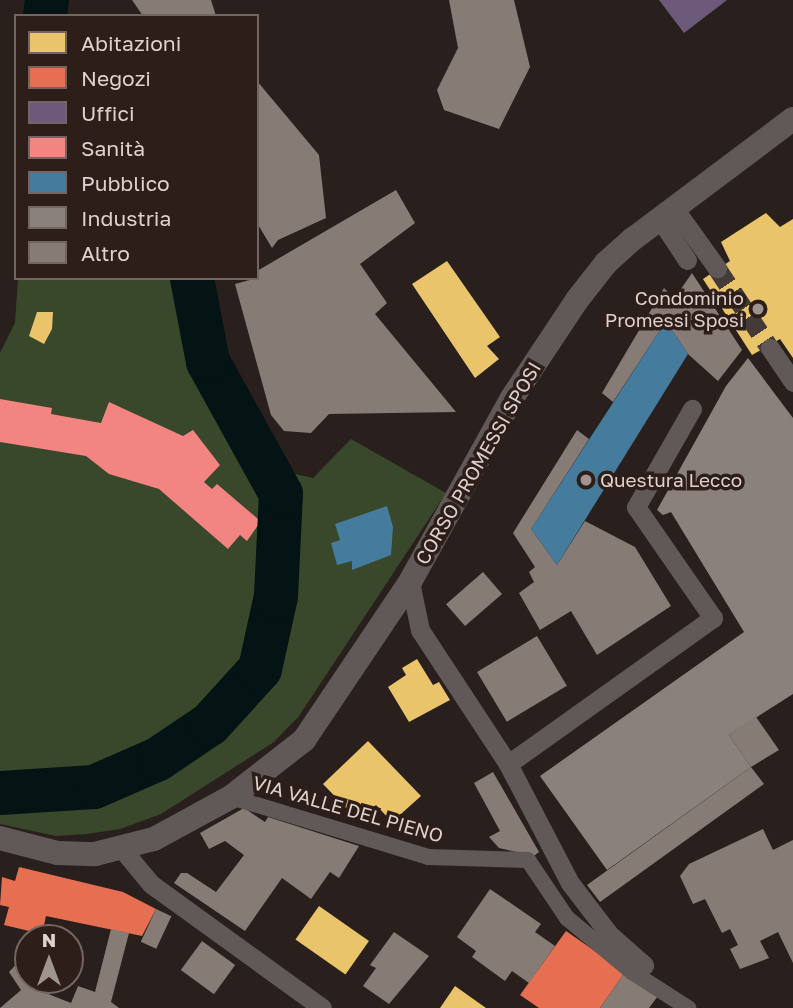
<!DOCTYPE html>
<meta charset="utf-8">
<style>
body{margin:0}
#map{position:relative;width:793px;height:1008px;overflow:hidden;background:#29201e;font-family:"Golos Text",sans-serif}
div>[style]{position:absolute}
.green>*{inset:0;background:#39472b}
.homes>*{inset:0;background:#e9c46a;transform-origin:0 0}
.shops>*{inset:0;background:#e76f51}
.offices>*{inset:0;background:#6d597a}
.health>*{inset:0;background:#f28482}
.public>*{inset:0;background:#457b9d}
.industry>*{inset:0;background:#8a817c}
.river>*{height:44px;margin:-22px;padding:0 22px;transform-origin:22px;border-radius:22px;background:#041414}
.building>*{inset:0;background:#867c75;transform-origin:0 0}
.minor-tunnel>*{height:19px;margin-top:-9.5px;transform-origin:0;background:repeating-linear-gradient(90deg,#443b38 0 19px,transparent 0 29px)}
.pedestrian>*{height:16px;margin:-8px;padding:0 8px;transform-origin:8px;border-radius:8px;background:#605957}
.minor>*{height:19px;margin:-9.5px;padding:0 9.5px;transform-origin:9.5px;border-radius:9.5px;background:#605957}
.tertiary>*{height:24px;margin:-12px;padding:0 12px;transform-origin:12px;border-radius:12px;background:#605957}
.dots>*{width:19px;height:19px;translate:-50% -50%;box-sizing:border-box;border:4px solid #2d1e19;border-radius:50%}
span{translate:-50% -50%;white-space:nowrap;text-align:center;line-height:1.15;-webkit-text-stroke:7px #2d1e19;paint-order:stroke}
.poi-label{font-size:19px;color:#ddd2ce}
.right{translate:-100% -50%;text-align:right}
.left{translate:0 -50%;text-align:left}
.street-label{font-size:19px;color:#ddd2ce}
.legend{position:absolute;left:14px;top:14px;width:245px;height:266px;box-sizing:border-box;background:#2d1e19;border:2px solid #736661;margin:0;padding:9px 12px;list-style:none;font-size:21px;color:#ddd2ce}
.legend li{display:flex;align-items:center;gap:14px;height:35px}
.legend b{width:35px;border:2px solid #736661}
.north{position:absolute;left:14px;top:924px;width:70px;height:70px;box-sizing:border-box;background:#2d1e19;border:2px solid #736661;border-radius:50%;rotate:0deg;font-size:19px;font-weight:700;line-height:28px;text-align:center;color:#ddd2ce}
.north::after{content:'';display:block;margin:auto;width:24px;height:32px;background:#9e9490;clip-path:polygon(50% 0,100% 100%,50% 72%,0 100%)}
</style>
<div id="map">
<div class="green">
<div style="clip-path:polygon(18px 278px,192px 278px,208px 362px,244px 428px,286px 472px,313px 478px,351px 439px,446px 493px,299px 716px,274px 742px,161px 814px,120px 829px,87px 834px,56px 836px,0 824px,0 353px,15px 323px)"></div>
</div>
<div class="homes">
<div style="clip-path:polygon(766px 213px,780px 227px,793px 219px,793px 358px,780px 339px,752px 355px,703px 279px,730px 261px,721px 242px)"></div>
<div style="clip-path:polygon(447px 261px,500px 337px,487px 346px,499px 359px,475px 378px,412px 284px)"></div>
<div style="clip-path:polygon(37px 312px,53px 312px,52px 329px,44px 344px,29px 336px)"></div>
<div style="clip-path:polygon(417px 659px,433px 685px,439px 682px,450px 700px,409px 722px,388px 687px,406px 675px,402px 668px)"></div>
<div style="clip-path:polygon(368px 741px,421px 796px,392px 822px,376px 805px,367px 813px,358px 804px,350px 812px,323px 784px)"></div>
<div style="left:319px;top:906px;width:61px;height:41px;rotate:35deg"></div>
<div style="clip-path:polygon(455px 986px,486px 1008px,440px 1008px)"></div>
</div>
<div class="shops">
<div style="clip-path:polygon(19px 867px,123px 892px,156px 909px,142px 936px,46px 916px,42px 934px,4px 925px,9px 907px,0 905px,2px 877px,15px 881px)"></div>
<div style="clip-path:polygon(566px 931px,625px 972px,600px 1008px,539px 1008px,520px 995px)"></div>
</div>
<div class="offices">
<div style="clip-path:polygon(659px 0,727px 0,684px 33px)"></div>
</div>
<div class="health">
<div style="clip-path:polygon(0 399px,52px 408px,51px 414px,101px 423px,109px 402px,183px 436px,193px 430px,220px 465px,204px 482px,212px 489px,217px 484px,258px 519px,263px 518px,247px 541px,240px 535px,228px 549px,159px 489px,109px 474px,86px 456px,0 442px)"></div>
</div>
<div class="public">
<div style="clip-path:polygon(666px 321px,688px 354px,557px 565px,531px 529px)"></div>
<div style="clip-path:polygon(387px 506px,393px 527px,391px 555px,352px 570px,352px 561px,337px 565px,331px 543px,340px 540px,335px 524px)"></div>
</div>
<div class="industry">
<div style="clip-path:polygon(748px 358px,793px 418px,793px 694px,729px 735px,751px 767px,607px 870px,540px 776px,744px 632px,671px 512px,663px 515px,657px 510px,726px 386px)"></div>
</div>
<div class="river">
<div style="left:45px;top:16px;width:16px;rotate:-83deg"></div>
<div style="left:0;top:793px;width:94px;rotate:-3.7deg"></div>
<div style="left:94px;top:787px;width:70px;rotate:-23.6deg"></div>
<div style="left:158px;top:759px;width:63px;rotate:-33.9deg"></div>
<div style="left:210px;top:724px;width:74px;rotate:-47.7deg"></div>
<div style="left:260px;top:669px;width:75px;rotate:-77.6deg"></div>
<div style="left:276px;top:596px;width:102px;rotate:-87.2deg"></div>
<div style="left:281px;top:494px;width:151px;rotate:-118.9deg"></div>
<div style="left:208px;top:362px;width:86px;rotate:-100.8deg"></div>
</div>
<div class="building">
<div style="clip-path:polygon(132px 0,211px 0,216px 16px,143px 16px)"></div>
<div style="clip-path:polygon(449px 0,514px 0,530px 67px,499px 129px,444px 110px,437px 90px,458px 48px)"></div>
<div style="clip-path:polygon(257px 81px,319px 155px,326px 218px,278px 240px,272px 248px,257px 223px)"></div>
<div style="clip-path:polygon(396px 190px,415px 223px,360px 264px,387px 303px,375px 314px,456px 412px,329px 414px,311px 433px,284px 431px,271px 415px,235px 284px,257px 278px,257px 271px)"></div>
<div style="clip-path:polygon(692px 273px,742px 350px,718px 381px,688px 354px,666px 321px,613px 402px,602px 393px,664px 288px,674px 299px)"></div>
<div style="clip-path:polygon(577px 430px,589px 439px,531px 529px,557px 565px,585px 521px,635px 547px,671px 606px,597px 655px,571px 611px,540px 630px,519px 593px,534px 582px,529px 572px,535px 567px,513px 533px)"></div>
<div style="left:483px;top:572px;width:29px;height:49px;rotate:49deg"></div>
<div style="left:537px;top:636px;width:58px;height:70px;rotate:59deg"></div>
<div style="clip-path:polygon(756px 717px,779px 750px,751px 767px,764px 784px,600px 902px,587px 885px,751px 767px,729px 735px)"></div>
<div style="clip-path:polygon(493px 772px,539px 852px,534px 856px,499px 848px,489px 837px,500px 831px,474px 783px)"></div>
<div style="clip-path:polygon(244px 808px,265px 822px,268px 817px,359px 846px,339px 878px,330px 872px,311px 899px,282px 878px,245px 931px,174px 883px,181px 873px,187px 873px,216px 892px,244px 855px,225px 841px,209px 849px,200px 833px)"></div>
<div style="clip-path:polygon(763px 829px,773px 850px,793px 840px,793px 963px,778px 932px,760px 941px,769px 958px,740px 969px,730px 949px,738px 945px,730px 929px,722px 933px,705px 899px,693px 904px,680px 876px,689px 864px)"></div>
<div style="clip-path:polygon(490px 889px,541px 924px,535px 932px,555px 946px,529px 983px,512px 971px,505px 981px,472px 957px,476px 951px,457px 937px)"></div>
<div style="left:156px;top:909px;width:17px;height:36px;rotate:25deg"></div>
<div style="clip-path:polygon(111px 929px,129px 933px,111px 1002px,119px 1008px,0 1008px,21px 990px,9px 972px,23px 957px,28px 958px,28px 986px,71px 1003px,78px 986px,95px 992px)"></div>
<div style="clip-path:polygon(394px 932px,429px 956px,389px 1004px,363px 986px,376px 968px,370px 965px)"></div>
<div style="left:202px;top:941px;width:41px;height:36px;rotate:36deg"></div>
<div style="clip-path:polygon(625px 972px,658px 996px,649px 1008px,600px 1008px)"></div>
</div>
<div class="minor-tunnel">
<div style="left:717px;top:268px;width:96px;rotate:56.5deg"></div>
</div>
<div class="pedestrian">
<div style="left:231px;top:797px;width:206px;rotate:16.9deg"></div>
<div style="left:428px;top:857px;width:100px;rotate:1.7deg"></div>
<div style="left:528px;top:860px;width:70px;rotate:56.1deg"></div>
<div style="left:567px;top:918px;width:85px;rotate:39.7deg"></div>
<div style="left:632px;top:972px;width:67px;rotate:32.7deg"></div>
</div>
<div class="minor">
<div style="left:674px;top:208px;width:74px;rotate:54.4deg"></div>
<div style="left:660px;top:219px;width:49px;rotate:56.6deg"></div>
<div style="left:770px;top:348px;width:41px;rotate:55.9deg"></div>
<div style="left:410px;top:582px;width:49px;rotate:78.2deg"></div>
<div style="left:420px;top:630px;width:160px;rotate:56.7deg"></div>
<div style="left:508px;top:764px;width:134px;rotate:62.5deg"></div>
<div style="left:570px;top:883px;width:64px;rotate:52.6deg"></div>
<div style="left:609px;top:934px;width:47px;rotate:41.5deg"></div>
<div style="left:508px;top:764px;width:252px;rotate:-35.5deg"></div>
<div style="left:713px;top:618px;width:135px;rotate:-124.7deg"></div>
<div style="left:636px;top:507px;width:113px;rotate:-60.3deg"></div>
<div style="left:122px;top:849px;width:45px;rotate:50.4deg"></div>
<div style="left:151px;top:884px;width:211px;rotate:35.9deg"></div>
</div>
<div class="tertiary">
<div style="left:0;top:838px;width:60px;rotate:14.5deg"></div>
<div style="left:58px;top:853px;width:37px;rotate:2deg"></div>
<div style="left:95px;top:854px;width:61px;rotate:-14.3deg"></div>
<div style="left:154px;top:839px;width:88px;rotate:-28.6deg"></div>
<div style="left:231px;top:797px;width:93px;rotate:-38deg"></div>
<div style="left:304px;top:740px;width:190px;rotate:-56.1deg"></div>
<div style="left:410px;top:582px;width:210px;rotate:-61deg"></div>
<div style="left:512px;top:398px;width:118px;rotate:-56.4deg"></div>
<div style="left:577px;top:300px;width:47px;rotate:-51.9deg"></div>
<div style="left:606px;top:263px;width:36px;rotate:-42deg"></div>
<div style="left:633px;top:239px;width:200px;rotate:-36.9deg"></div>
</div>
<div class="dots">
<div style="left:758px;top:309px;background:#9e9490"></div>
<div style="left:586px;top:480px;background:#9e9490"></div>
</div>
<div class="poi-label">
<span class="right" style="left:744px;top:309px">Condominio<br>Promessi Sposi</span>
<span class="left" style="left:600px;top:480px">Questura Lecco</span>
</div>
<div class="street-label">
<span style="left:478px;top:463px;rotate:-60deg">CORSO PROMESSI SPOSI</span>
<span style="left:348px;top:809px;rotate:16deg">VIA VALLE DEL PIENO</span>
</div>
<ul class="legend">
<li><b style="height:19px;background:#e9c46a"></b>Abitazioni</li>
<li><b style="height:19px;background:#e76f51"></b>Negozi</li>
<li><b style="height:19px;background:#6d597a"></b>Uffici</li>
<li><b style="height:19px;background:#f28482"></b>Sanità</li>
<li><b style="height:19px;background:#457b9d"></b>Pubblico</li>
<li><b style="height:19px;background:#8a817c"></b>Industria</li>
<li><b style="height:19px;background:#867c75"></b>Altro</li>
</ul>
<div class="north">N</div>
</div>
